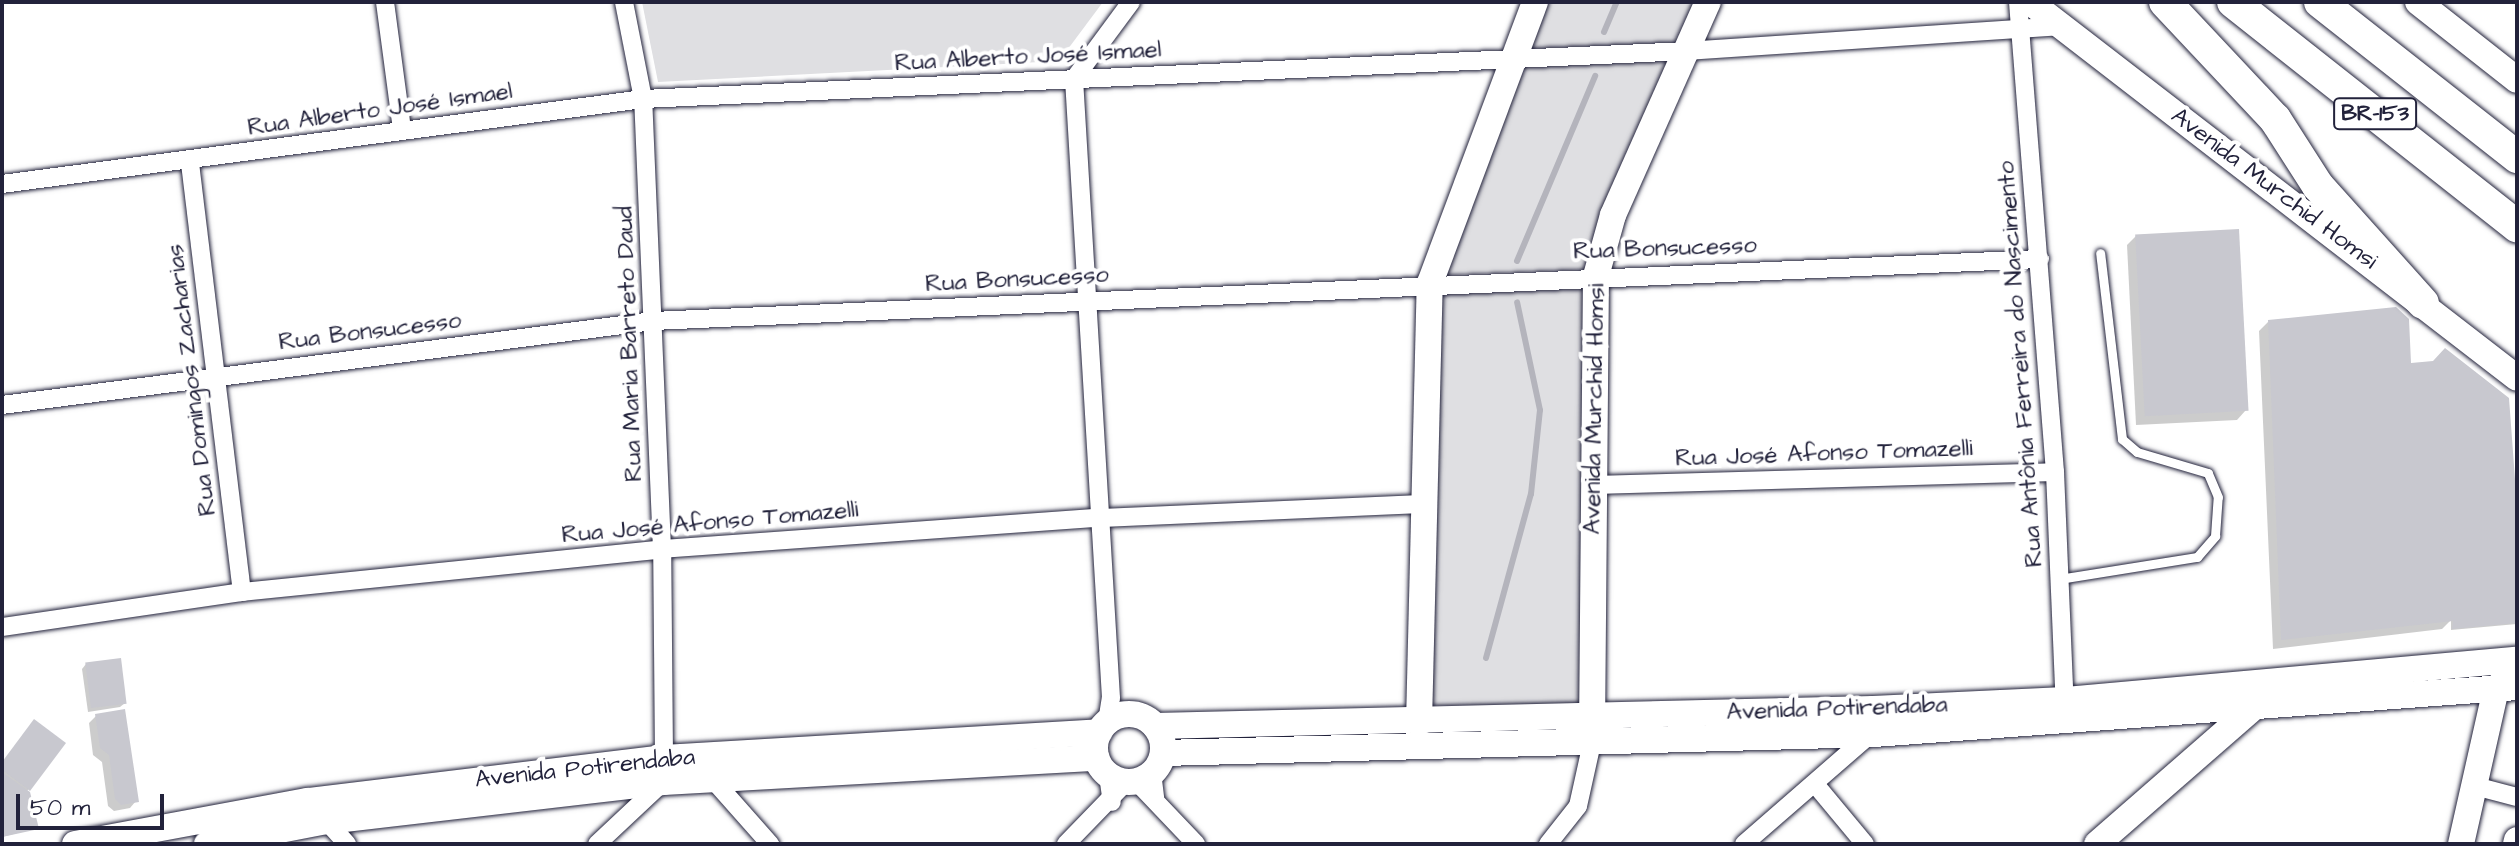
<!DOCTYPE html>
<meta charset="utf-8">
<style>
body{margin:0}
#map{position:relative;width:2519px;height:846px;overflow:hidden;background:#fff;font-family:"Architects Daughter",sans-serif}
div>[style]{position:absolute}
.green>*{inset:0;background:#dfdfe2;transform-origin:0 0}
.shadow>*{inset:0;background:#0003}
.stream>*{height:6px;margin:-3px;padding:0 3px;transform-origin:3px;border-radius:3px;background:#b4b4bc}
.building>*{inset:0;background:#c8c8cf;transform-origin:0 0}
.roads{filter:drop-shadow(0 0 2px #22223b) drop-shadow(0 0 2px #22223b)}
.lane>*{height:9px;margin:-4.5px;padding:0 4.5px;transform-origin:4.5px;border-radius:4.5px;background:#fff}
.street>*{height:18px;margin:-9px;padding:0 9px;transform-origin:9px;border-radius:9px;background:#fff}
.secondary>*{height:26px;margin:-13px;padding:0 13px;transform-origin:13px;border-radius:13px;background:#fff}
.secondary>.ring{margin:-13px;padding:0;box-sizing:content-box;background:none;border:26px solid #fff;border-radius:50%}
.highway>*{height:32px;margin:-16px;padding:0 16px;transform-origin:16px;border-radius:16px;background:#fff}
span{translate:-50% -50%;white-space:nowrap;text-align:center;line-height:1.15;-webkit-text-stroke:8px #fff;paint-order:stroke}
.shield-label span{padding:2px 6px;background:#fff;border:2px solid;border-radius:6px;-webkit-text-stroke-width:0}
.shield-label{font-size:22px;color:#22223b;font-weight:700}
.street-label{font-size:24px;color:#22223b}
.frame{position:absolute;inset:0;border:4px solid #22223b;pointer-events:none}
.scale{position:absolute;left:16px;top:794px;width:148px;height:36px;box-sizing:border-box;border:4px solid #22223b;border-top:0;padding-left:10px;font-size:24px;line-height:28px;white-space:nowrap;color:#22223b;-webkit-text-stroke:6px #fff;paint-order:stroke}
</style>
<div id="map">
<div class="green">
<div style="clip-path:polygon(642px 2px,1103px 2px,1059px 61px,658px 82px)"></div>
<div style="clip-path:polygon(1545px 2px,1697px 2px,1688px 42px,1522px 49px)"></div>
<div style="clip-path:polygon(1680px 58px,1590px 269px,1439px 275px,1516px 66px)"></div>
<div style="left:1588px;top:285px;width:423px;height:151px;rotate:91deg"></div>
</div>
<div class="shadow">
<div style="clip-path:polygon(2136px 236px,2246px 410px,2237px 420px,2136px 425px,2127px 245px)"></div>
<div style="clip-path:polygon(2268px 322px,2409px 366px,2517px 533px,2517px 624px,2451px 630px,2451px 620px,2442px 629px,2273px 649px,2259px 331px)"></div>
<div style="clip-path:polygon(86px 664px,125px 703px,120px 707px,88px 712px,82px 669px)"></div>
<div style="clip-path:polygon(96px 716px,136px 801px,130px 808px,114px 811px,108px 806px,102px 762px,93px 755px,89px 723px)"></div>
<div style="clip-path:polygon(63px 744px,27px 791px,37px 828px,2px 837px,2px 765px)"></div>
</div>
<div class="stream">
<div style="left:1604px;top:32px;width:33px;rotate:-67deg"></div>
<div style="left:1517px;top:261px;width:201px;rotate:-67.1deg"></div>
<div style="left:1486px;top:658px;width:170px;rotate:-74.7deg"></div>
<div style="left:1531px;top:494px;width:84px;rotate:-83.9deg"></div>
<div style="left:1540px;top:410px;width:110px;rotate:-102deg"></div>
</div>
<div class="building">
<div style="left:2239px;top:229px;width:182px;height:104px;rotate:87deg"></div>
<div style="clip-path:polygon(2396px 307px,2409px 319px,2411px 363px,2433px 361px,2445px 348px,2509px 398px,2517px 506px,2517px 623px,2452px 629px,2453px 621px,2281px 640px,2268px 320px)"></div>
<div style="left:121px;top:658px;width:46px;height:36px;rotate:83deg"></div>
<div style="clip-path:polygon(125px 709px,139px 802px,121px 805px,115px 799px,109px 755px,100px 748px,95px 714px)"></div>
<div style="clip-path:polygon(34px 719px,66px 743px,30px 791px,2px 770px,2px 762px)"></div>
<div style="clip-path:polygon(2px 772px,30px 792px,39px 829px,2px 837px)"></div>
</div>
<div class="roads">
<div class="lane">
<div style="left:2059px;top:579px;width:140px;rotate:-9.1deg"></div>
<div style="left:2197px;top:557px;width:28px;rotate:-49deg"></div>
<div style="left:2215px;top:536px;width:39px;rotate:-86deg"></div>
<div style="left:2218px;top:497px;width:26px;rotate:-113deg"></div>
<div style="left:2208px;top:473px;width:74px;rotate:-163.5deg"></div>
<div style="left:2137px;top:452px;width:20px;rotate:-139deg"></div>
<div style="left:2122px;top:439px;width:187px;rotate:-96.7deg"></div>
</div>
<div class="street">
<div style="left:385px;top:2px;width:128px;rotate:82.4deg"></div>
<div style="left:2018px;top:2px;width:471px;rotate:85.5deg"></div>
<div style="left:2055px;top:472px;width:237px;rotate:87.6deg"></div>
<div style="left:190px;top:163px;width:432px;rotate:83.1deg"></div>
<div style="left:2px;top:184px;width:647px;rotate:-7.55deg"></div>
<div style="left:643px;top:99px;width:1045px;rotate:-2.63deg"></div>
<div style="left:1687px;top:51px;width:375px;rotate:-3.8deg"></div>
<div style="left:2px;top:405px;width:656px;rotate:-7.35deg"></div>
<div style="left:653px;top:321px;width:1388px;rotate:-2.56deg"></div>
<div style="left:1594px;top:485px;width:461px;rotate:-1.6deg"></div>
<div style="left:2px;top:627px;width:243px;rotate:-8.3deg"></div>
<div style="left:242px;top:592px;width:422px;rotate:-5.8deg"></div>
<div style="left:662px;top:549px;width:438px;rotate:-4.1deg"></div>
<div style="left:1099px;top:518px;width:325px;rotate:-2.5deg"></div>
<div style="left:1107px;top:722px;width:24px;rotate:-81deg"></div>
<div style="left:1111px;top:698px;width:620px;rotate:-93.42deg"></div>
<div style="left:1074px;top:79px;width:96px;rotate:-53.5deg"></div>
<div style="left:1152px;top:772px;width:26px;rotate:83deg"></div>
<div style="left:708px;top:774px;width:94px;rotate:48.5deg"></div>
<div style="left:1108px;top:775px;width:27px;rotate:82deg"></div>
<div style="left:1136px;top:781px;width:87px;rotate:46.4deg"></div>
<div style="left:1815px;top:784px;width:78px;rotate:50.2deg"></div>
<div style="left:2475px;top:786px;width:43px;rotate:14.7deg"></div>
<div style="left:321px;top:815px;width:39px;rotate:48deg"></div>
<div style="left:597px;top:844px;width:91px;rotate:-43.2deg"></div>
<div style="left:663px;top:782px;width:24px;rotate:-88deg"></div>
<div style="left:664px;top:758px;width:209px;rotate:-90.5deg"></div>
<div style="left:662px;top:549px;width:450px;rotate:-92.4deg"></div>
<div style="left:643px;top:99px;width:99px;rotate:-101.1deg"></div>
<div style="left:1066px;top:844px;width:86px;rotate:-45.9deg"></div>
<div style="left:1548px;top:844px;width:48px;rotate:-51.7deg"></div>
<div style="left:1578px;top:806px;width:65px;rotate:-77.5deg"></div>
<div style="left:1744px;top:844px;width:172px;rotate:-41deg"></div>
</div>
<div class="secondary">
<div style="left:2030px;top:2px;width:615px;rotate:37.67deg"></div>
<div style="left:2418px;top:2px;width:126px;rotate:38.2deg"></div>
<div class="ring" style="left:1095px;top:714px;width:42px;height:42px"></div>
<div style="left:1419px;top:723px;width:440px;rotate:-88.6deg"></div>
<div style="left:1430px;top:283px;width:300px;rotate:-69.5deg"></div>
<div style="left:1155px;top:726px;width:718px;rotate:-1.36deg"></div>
<div style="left:1873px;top:709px;width:192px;rotate:-2.7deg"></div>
<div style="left:2065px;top:700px;width:454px;rotate:-5.1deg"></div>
<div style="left:1592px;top:732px;width:456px;rotate:-89.5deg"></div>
<div style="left:1596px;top:276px;width:63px;rotate:-74.4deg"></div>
<div style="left:1613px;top:215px;width:233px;rotate:-66deg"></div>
<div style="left:1163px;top:753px;width:711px;rotate:-1.53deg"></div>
<div style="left:1874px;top:734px;width:645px;rotate:-4.18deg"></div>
<div style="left:75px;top:844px;width:237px;rotate:-10.5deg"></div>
<div style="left:308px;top:801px;width:359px;rotate:-6.9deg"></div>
<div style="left:664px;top:758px;width:436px;rotate:-3.4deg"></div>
<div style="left:207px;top:844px;width:122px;rotate:-10.9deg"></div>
<div style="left:327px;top:821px;width:338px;rotate:-6.6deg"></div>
<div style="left:663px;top:782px;width:434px;rotate:-3.2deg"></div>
<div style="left:2097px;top:844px;width:208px;rotate:-41.1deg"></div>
<div style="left:2461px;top:844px;width:159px;rotate:-77.3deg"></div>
<div style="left:2496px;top:689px;width:13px;rotate:-48deg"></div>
<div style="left:2516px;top:844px;width:4px;rotate:-76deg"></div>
</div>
<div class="highway">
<div style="left:2165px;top:2px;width:161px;rotate:46.8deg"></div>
<div style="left:2275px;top:119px;width:80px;rotate:57.3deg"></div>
<div style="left:2318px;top:186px;width:157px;rotate:48.1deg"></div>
<div style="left:2233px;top:2px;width:362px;rotate:38.3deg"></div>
<div style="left:2320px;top:2px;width:251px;rotate:38.2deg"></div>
</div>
</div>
<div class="shield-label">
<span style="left:2375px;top:114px">BR-153</span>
</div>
<div class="street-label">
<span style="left:1028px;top:57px;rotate:-3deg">Rua Alberto José Ismael</span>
<span style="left:380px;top:110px;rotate:-8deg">Rua Alberto José Ismael</span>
<span style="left:2274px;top:189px;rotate:37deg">Avenida Murchid Homsi</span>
<span style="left:1665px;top:249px;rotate:-2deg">Rua Bonsucesso</span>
<span style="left:1017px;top:280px;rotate:-3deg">Rua Bonsucesso</span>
<span style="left:370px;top:332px;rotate:-7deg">Rua Bonsucesso</span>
<span style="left:630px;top:344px;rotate:-92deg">Rua Maria Barreto Daud</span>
<span style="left:2021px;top:364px;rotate:-94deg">Rua Antônia Ferreira do Nascimento</span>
<span style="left:192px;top:380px;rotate:-97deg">Rua Domingos Zacharias</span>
<span style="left:1595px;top:409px;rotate:-89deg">Avenida Murchid Homsi</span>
<span style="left:1824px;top:454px;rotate:-2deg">Rua José Afonso Tomazelli</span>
<span style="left:710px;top:523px;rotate:-5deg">Rua José Afonso Tomazelli</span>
<span style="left:1837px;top:709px;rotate:-2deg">Avenida Potirendaba</span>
<span style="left:585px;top:769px;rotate:-6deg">Avenida Potirendaba</span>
</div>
<div class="frame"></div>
<div class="scale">50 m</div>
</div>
